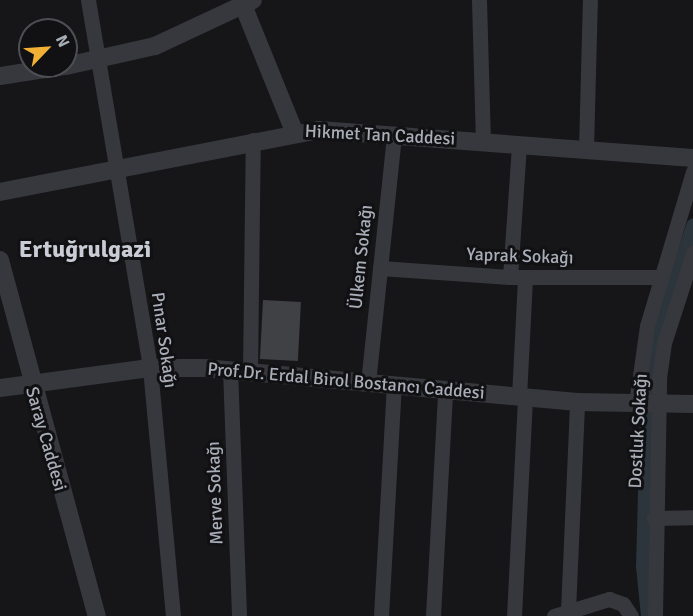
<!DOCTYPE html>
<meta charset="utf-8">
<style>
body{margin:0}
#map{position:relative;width:693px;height:616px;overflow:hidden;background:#161618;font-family:Signika,sans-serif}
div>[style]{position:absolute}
.canal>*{height:14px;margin:-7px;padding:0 7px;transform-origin:7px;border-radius:7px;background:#2c353c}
.building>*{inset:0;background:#404145;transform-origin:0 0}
.minor>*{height:15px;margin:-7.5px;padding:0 7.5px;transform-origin:7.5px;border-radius:7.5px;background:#37383d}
.tertiary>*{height:18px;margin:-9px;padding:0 9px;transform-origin:9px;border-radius:9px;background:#37383d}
span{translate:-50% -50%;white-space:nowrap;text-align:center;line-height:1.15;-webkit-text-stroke:6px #111113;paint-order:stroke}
.street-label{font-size:18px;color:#a8adb8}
.district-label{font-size:24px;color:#c9ccd4;font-weight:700}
.north{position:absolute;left:18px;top:18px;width:60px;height:60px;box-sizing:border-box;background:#111113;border:2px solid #4d4f55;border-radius:50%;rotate:65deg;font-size:16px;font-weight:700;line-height:24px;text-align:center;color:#a8adb8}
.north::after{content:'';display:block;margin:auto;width:21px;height:27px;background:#f2b134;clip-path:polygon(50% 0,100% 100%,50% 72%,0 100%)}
</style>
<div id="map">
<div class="canal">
<div style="left:647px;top:393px;width:42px;rotate:-83.2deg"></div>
<div style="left:652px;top:351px;width:132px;rotate:-71.8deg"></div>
<div style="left:647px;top:416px;width:150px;rotate:91.5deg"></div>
<div style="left:643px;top:566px;width:50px;rotate:84.3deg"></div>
</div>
<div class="building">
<div style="left:263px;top:300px;width:38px;height:59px;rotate:3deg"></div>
</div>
<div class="minor">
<div style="left:88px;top:0;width:373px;rotate:80.4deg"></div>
<div style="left:150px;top:368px;width:249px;rotate:84.7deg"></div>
<div style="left:479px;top:0;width:141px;rotate:88.4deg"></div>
<div style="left:586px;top:149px;width:149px;rotate:-88.5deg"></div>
<div style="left:380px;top:268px;width:130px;rotate:4deg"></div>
<div style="left:510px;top:277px;width:150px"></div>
<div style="left:510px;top:277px;width:133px;rotate:-86.1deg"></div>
<div style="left:230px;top:369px;width:247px;rotate:87.9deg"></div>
<div style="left:250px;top:371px;width:231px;rotate:-89.3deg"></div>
<div style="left:368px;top:383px;width:250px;rotate:-84deg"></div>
<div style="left:519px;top:397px;width:120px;rotate:-87.1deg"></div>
<div style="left:636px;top:404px;width:79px;rotate:-82deg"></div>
<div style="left:647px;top:326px;width:161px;rotate:-73.4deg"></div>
<div style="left:654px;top:518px;width:39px;rotate:-1deg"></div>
<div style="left:568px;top:611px;width:209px;rotate:-87.5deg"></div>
<div style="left:381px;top:616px;width:230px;rotate:-86.8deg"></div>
<div style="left:433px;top:616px;width:225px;rotate:-86.9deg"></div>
<div style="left:514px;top:616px;width:219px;rotate:-87.1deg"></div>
<div style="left:554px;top:616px;width:58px;rotate:-17.2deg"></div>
<div style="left:609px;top:599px;width:15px;rotate:20deg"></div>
<div style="left:623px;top:604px;width:14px;rotate:56deg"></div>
<div style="left:655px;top:616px;width:238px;rotate:-89deg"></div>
<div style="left:659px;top:378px;width:35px;rotate:-82deg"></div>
<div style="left:664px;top:343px;width:95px;rotate:-72.1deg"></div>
</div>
<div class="tertiary">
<div style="left:241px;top:0;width:141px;rotate:68deg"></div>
<div style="left:66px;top:66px;width:91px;rotate:-12.7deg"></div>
<div style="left:155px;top:46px;width:108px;rotate:-25.1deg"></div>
<div style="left:0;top:76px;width:64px;rotate:-9deg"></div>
<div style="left:0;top:192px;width:325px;rotate:-11deg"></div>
<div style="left:319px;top:130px;width:375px;rotate:4.3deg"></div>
<div style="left:0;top:260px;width:369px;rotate:74.8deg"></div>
<div style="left:0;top:388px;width:151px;rotate:-7.6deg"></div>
<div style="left:150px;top:368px;width:54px"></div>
<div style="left:204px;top:368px;width:375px;rotate:5.2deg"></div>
<div style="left:577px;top:402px;width:116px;rotate:1deg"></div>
</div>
<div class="street-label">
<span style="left:380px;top:135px;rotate:3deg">Hikmet Tan Caddesi</span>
<span style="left:520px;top:256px;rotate:2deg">Yaprak Sokağı</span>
<span style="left:361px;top:257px;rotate:-84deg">Ülkem Sokağı</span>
<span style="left:164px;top:340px;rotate:82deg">Pınar Sokağı</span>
<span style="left:346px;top:381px;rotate:5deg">Prof.Dr. Erdal Birol Bostancı Caddesi</span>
<span style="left:638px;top:431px;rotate:-87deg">Dostluk Sokağı</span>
<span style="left:46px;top:439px;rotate:74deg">Saray Caddesi</span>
<span style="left:215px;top:493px;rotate:-92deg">Merve Sokağı</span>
</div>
<div class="district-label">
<span style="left:85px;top:250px">Ertuğrulgazi</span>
</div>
<div class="north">N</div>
</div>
